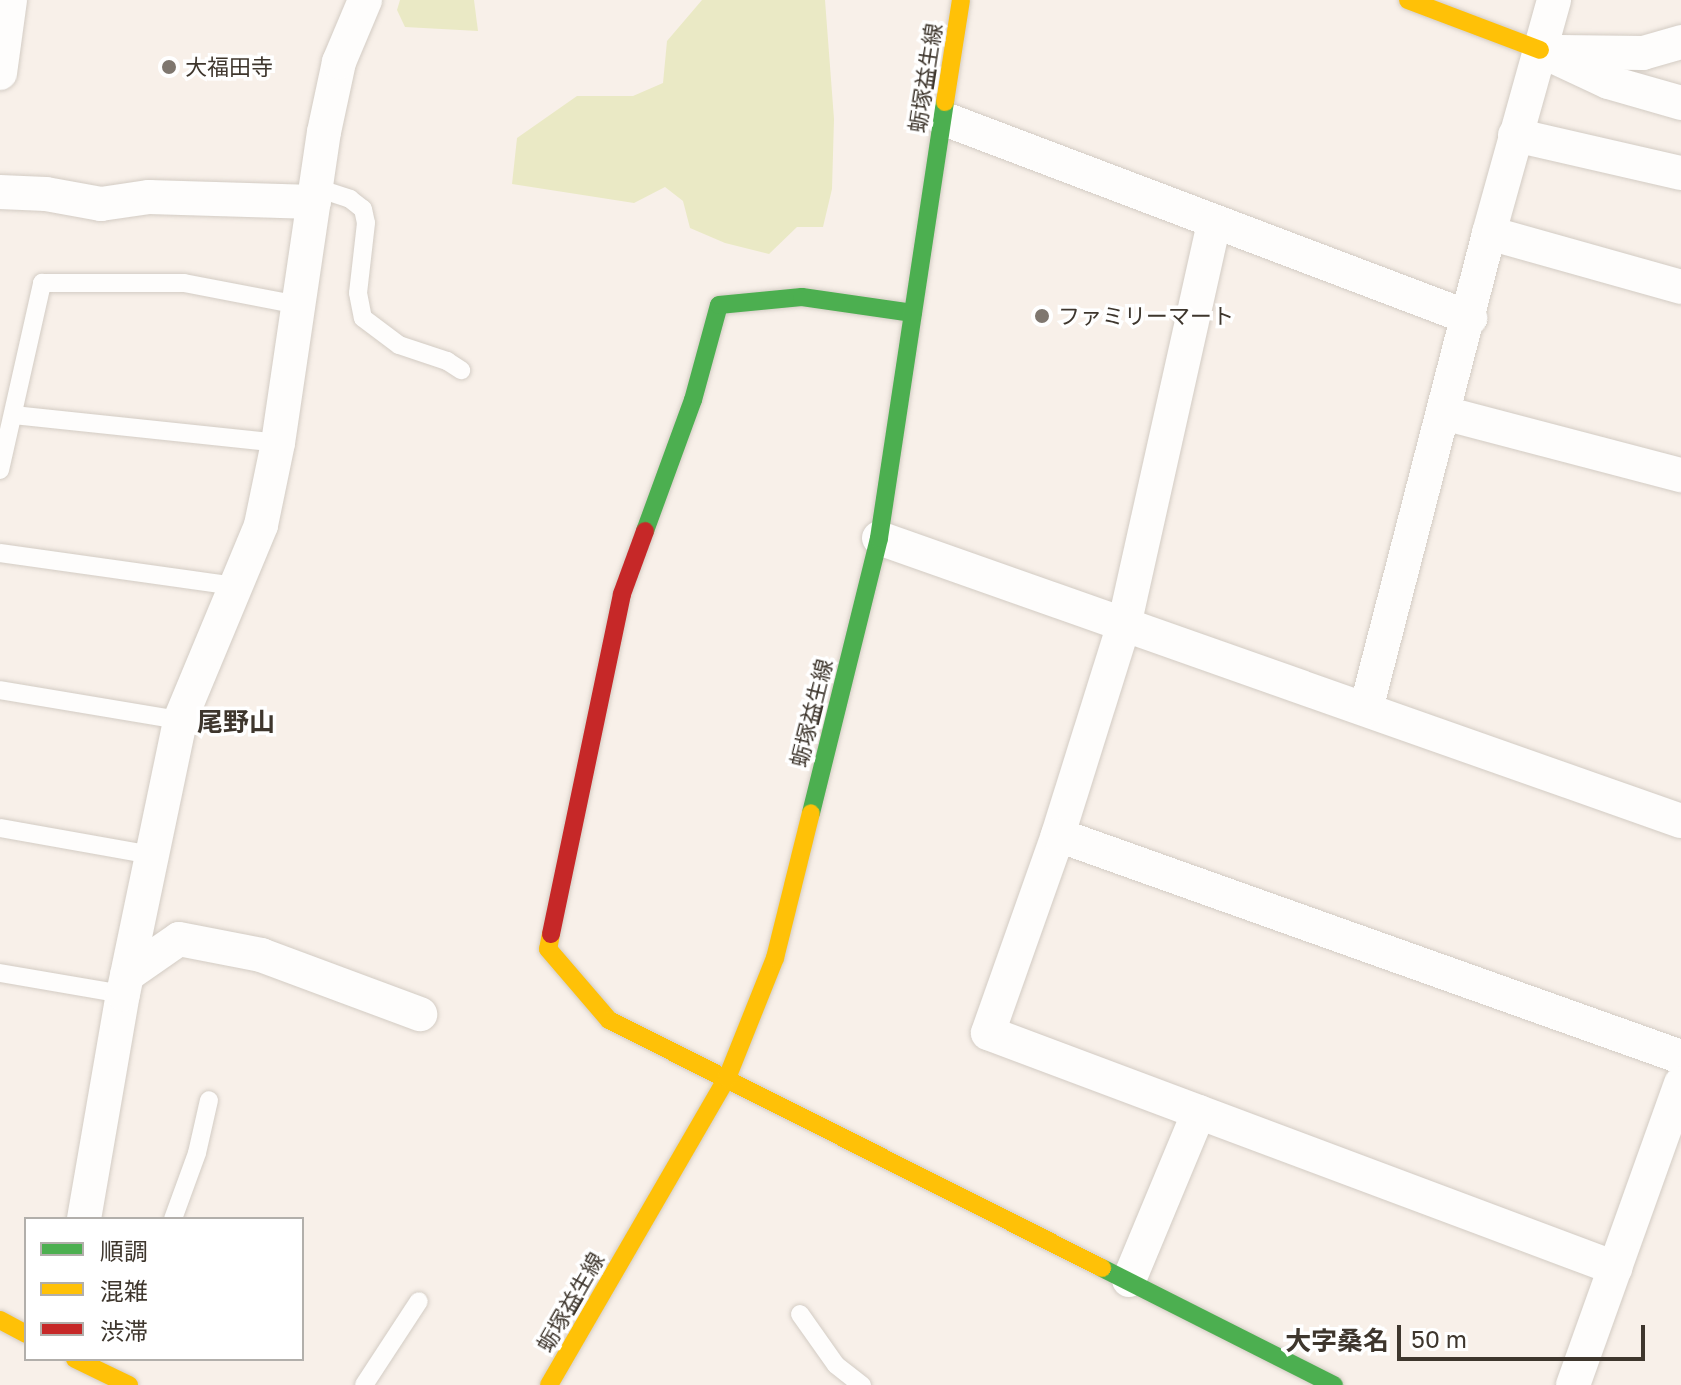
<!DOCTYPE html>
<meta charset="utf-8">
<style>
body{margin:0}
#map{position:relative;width:1681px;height:1385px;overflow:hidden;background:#f8f0e9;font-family:"Golos Text","Noto Sans JP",sans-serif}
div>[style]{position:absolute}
.green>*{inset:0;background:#eae9c5}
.roads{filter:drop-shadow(0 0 2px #d3ccc4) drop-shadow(0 0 2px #d3ccc4)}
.lane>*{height:18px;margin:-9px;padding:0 9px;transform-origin:9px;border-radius:9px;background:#fefdfc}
.street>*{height:34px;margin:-17px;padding:0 17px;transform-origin:17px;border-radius:17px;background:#fefdfc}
.fast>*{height:18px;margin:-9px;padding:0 9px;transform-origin:9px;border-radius:9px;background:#4caf50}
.slow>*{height:18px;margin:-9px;padding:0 9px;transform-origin:9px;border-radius:9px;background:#ffc107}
.jam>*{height:18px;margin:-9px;padding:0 9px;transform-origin:9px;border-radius:9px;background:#c62828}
.dots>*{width:22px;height:22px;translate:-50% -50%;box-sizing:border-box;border:4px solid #fff;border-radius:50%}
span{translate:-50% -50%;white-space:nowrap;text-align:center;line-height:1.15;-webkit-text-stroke:7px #fff;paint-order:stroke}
.poi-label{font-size:22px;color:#3e362d}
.left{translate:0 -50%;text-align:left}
.street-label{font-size:22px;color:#3e362d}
.quarter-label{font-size:26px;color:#3e362d;font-weight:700}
.legend{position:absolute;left:24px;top:1217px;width:280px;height:144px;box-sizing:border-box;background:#fff;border:2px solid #b2afab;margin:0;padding:10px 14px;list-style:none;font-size:24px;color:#3e362d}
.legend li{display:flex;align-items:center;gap:16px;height:40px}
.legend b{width:40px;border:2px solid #b2afab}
.scale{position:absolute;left:1397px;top:1325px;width:248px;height:36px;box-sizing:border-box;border:4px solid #3e362d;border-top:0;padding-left:10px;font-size:24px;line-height:28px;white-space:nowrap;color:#3e362d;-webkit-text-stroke:6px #fff;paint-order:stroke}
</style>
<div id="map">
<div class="green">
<div style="clip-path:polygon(400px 0,474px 0,478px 31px,405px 27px,397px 10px)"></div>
<div style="clip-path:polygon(702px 0,825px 0,834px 119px,832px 189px,823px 227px,797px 227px,769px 254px,725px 243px,690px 228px,683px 201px,665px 187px,634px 203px,512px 184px,517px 138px,577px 96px,633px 96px,663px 83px,667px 41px)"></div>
</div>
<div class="roads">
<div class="lane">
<div style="left:317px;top:188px;width:35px;rotate:18deg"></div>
<div style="left:350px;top:199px;width:16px;rotate:38deg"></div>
<div style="left:363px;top:209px;width:14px;rotate:78deg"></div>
<div style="left:366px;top:223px;width:70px;rotate:96.5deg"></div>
<div style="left:358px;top:293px;width:25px;rotate:79deg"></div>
<div style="left:363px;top:318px;width:45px;rotate:36.9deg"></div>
<div style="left:399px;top:345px;width:51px;rotate:18.4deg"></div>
<div style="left:447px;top:361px;width:17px;rotate:33deg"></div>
<div style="left:13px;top:415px;width:266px;rotate:6deg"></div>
<div style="left:0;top:470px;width:192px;rotate:-77.3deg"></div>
<div style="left:42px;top:283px;width:142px"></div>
<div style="left:184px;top:283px;width:116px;rotate:10.9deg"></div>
<div style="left:0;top:553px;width:237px;rotate:8deg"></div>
<div style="left:0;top:690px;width:182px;rotate:9.5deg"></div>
<div style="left:0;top:828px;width:153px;rotate:10.1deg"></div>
<div style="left:0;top:973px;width:125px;rotate:9.7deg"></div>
<div style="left:173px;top:1219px;width:70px;rotate:-70deg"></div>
<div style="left:197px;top:1153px;width:54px;rotate:-77.2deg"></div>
<div style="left:800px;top:1314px;width:62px;rotate:54.8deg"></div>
<div style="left:836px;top:1365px;width:33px;rotate:38deg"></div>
<div style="left:364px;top:1385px;width:100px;rotate:-56.8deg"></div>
</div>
<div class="street">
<div style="left:1540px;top:50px;width:75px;rotate:25.2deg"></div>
<div style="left:1608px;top:82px;width:76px;rotate:16deg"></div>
<div style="left:1560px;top:52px;width:83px;rotate:0.7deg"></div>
<div style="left:1643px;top:53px;width:40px;rotate:-16deg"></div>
<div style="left:0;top:73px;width:74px;rotate:-82.2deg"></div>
<div style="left:942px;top:118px;width:565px;rotate:20.75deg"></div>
<div style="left:1515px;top:135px;width:170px;rotate:12.9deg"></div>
<div style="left:0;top:192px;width:46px;rotate:2.5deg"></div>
<div style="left:46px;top:194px;width:56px;rotate:10.3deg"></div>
<div style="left:101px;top:204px;width:49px;rotate:-8.3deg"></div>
<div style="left:149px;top:197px;width:165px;rotate:1.7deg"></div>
<div style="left:1214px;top:223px;width:411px;rotate:102.6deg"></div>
<div style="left:1124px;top:624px;width:221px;rotate:107.4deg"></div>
<div style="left:1058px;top:835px;width:210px;rotate:109.5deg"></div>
<div style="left:988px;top:1033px;width:670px;rotate:20.55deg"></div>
<div style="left:1489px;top:233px;width:199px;rotate:15.7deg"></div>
<div style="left:1444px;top:413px;width:245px;rotate:14.7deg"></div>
<div style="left:879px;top:538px;width:850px;rotate:19.44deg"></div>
<div style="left:1366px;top:709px;width:492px;rotate:-75.5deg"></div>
<div style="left:1489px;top:233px;width:242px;rotate:-74.4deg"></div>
<div style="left:1058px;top:835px;width:661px;rotate:19.61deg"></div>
<div style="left:127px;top:975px;width:63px;rotate:-34.7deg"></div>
<div style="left:179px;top:939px;width:84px;rotate:11deg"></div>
<div style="left:261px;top:955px;width:170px;rotate:20.4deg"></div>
<div style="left:84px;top:1219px;width:228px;rotate:-80.2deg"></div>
<div style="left:123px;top:994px;width:280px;rotate:-78.2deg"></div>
<div style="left:180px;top:720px;width:211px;rotate:-67.4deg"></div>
<div style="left:261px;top:525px;width:84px;rotate:-78.3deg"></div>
<div style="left:278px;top:443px;width:314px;rotate:-81.6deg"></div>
<div style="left:324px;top:132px;width:72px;rotate:-77.9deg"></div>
<div style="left:339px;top:62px;width:67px;rotate:-67.2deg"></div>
<div style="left:1129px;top:1280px;width:182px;rotate:-67.4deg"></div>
<div style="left:1573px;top:1385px;width:320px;rotate:-70.3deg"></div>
</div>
<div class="fast">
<div style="left:645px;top:531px;width:140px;rotate:-69.9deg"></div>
<div style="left:693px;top:400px;width:98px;rotate:-74.7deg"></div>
<div style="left:719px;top:305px;width:83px;rotate:-5.5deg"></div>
<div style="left:802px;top:297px;width:112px;rotate:8.2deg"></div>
<div style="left:811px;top:813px;width:283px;rotate:-76.1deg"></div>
<div style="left:879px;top:538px;width:441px;rotate:-81.4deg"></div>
<div style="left:1102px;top:1268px;width:260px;rotate:26.8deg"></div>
</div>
<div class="slow">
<div style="left:1408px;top:0;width:141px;rotate:20.7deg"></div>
<div style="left:945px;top:102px;width:103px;rotate:-81.1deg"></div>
<div style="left:551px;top:934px;width:15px;rotate:101deg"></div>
<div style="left:548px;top:949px;width:94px;rotate:49.3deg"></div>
<div style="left:609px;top:1020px;width:552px;rotate:26.7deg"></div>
<div style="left:0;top:1320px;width:30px;rotate:28deg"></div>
<div style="left:75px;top:1359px;width:60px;rotate:25.7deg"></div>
<div style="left:549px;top:1385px;width:355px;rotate:-59.9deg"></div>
<div style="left:727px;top:1078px;width:129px;rotate:-68.2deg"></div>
<div style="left:775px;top:958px;width:149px;rotate:-76.1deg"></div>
</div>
<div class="jam">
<div style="left:551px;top:934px;width:347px;rotate:-78.2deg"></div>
<div style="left:622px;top:594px;width:67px;rotate:-69.9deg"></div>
</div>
</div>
<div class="dots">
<div style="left:169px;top:67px;background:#7f776f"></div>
<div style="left:1042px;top:316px;background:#7f776f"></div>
</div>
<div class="poi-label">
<span class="left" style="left:185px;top:67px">大福田寺</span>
<span class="left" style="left:1058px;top:316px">ファミリーマート</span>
</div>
<div class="street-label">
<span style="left:925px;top:78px;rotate:-81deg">蛎塚益生線</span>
<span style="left:811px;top:713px;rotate:-76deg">蛎塚益生線</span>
<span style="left:570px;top:1302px;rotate:-60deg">蛎塚益生線</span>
</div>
<div class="quarter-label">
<span style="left:236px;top:722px">尾野山</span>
<span style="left:1337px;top:1341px">大字桑名</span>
</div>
<ul class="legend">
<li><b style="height:10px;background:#4caf50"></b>順調</li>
<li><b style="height:10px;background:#ffc107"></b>混雑</li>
<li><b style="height:10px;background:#c62828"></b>渋滞</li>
</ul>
<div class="scale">50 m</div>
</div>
